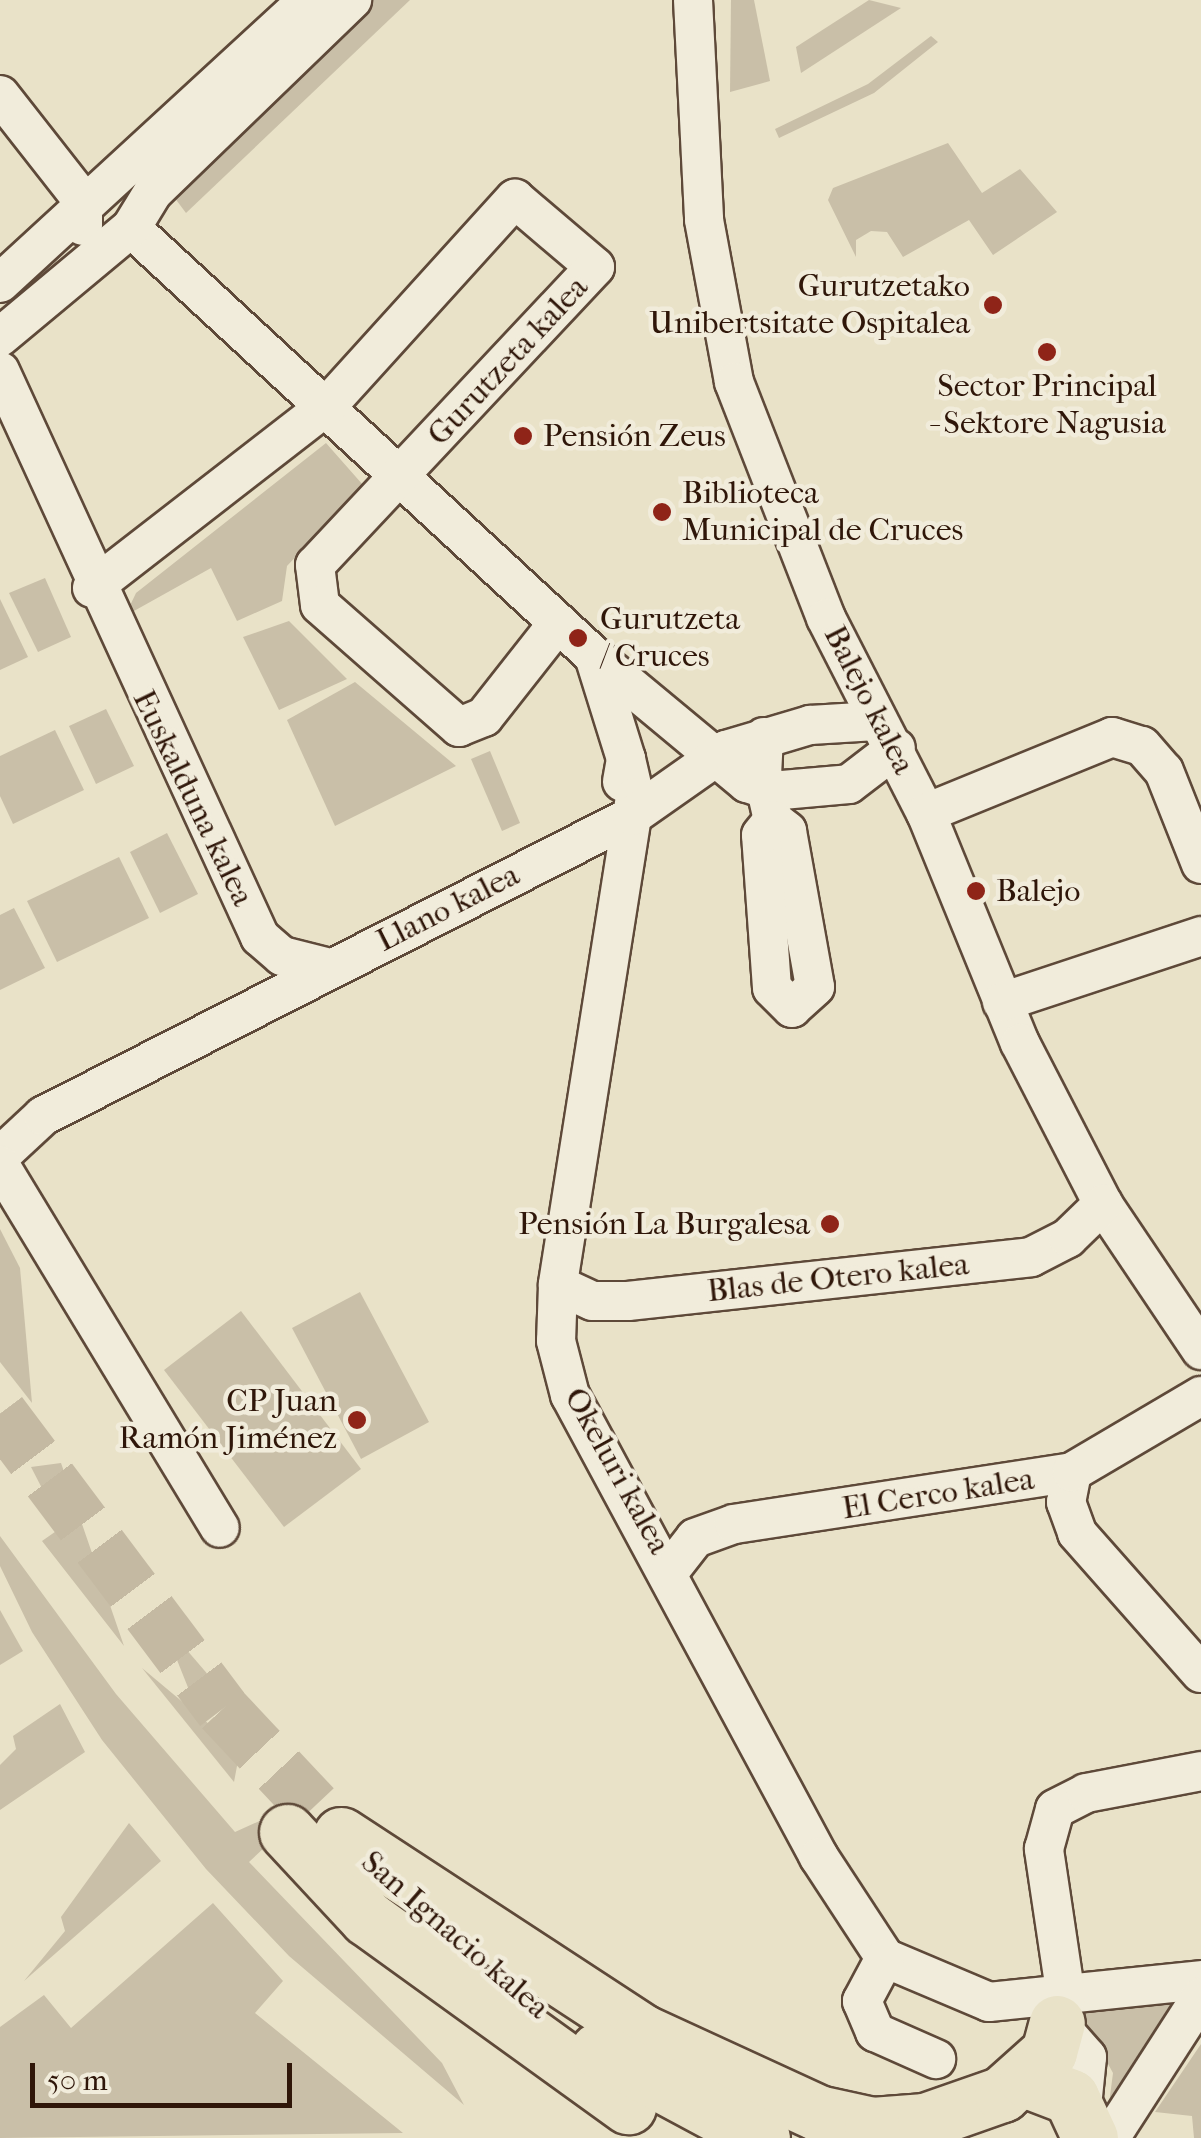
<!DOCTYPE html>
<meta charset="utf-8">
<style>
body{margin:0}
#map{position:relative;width:1201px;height:2138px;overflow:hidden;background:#e9e2c8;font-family:"IM FELL French Canon",serif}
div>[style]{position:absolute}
.green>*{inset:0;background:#c9bfa8}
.primary-tunnel>*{height:55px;margin-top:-27.5px;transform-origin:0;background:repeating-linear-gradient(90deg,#c4b9a2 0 55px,transparent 0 83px)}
.roads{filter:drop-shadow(2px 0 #5e4939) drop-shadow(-2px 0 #5e4939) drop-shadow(0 2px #5e4939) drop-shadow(0 -2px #5e4939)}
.street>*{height:38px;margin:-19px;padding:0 19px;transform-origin:19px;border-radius:19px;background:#f1ecdb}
.primary>*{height:55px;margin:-27.5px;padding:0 27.5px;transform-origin:27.5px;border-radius:27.5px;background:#e9e2c8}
.dots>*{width:28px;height:28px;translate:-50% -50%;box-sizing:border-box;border:5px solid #f1ecdb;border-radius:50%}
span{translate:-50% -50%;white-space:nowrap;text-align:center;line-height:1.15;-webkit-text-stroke:9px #f1ecdb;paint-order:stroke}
.poi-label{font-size:32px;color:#2f1609}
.right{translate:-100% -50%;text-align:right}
.left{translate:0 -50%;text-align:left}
.street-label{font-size:32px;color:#2f1609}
.scale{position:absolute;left:30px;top:2063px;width:262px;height:45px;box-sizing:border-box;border:5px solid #2f1609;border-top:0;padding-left:12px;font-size:30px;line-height:35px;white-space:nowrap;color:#2f1609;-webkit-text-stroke:8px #f1ecdb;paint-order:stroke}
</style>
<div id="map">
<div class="green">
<div style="clip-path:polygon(369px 0,410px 0,186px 213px,171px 193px)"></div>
<div style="clip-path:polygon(731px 0,754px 0,770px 81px,730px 92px)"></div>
<div style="clip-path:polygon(869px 0,901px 8px,801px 73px,796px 47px)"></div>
<div style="clip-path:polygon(931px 36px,938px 42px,874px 93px,779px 138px,775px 129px,868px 84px)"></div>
<div style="clip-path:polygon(948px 143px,982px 193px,1020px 169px,1057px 212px,993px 255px,969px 220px,903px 257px,887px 232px,871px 231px,856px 240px,856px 257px,828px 200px,833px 188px)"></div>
<div style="clip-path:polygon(326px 443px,363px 485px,287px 566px,282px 601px,237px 621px,211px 568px,125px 616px,136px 593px)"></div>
<div style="clip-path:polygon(45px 578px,71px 637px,38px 652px,9px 593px)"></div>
<div style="clip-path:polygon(0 599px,28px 657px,0 670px)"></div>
<div style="clip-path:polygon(289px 621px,347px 679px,279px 710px,243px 637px)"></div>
<div style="clip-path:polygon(355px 682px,456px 766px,335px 826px,287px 720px)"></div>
<div style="clip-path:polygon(106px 709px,134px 766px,96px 784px,69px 726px)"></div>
<div style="clip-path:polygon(55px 730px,84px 790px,13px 824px,0 796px,0 756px)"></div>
<div style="clip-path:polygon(490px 751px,520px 823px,502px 831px,471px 759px)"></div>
<div style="clip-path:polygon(167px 833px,198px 894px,160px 913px,130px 852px)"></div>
<div style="clip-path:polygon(119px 857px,149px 918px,57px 962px,27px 901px)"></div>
<div style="clip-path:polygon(14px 908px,45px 968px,0 990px,0 915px)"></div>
<div style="clip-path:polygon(0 1229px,20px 1268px,32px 1403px,0 1362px)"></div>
<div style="clip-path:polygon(360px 1292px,429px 1422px,361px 1459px,292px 1328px)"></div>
<div style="clip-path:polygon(241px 1311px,361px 1469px,284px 1527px,164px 1370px)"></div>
<div style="clip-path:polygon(61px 1463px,124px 1646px,42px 1541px,62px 1527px,31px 1467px)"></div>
<div style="clip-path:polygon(0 1536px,116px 1694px,235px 1832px,324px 1792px,249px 1862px,442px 2063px,464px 2105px,289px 1956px,206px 1869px,102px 1740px,32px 1632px,0 1566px)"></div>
<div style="clip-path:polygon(0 1610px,23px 1651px,0 1665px)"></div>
<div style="clip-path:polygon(161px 1620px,241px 1713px,189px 1690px)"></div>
<div style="clip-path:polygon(142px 1668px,240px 1750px,234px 1782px)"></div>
<div style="clip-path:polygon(60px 1704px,85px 1752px,0 1810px,0 1765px,16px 1749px,13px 1736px)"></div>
<div style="clip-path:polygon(129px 1823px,161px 1861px,24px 1981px,65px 1931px,61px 1917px)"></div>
<div style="clip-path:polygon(213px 1903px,283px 1981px,255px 2013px,403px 2133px,0 2138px,0 2027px,44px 1995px,71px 2028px)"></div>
<div style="clip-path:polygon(1192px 1991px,1106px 2127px,1113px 2073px,1077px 2007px)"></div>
<div style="clip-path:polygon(1201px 2044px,1201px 2138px,1194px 2138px,1192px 2116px,1155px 2112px)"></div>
</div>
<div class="primary-tunnel">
<div style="left:0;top:1413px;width:370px;rotate:53.1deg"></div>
<div style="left:222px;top:1709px;width:134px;rotate:46.8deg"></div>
</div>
<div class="roads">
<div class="street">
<div style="left:693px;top:0;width:220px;rotate:87.1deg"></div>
<div style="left:704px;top:220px;width:165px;rotate:79.5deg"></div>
<div style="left:734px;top:382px;width:253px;rotate:68.7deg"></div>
<div style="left:826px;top:618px;width:219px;rotate:62.9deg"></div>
<div style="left:926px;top:813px;width:248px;rotate:67.8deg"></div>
<div style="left:1020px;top:1043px;width:181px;rotate:62.7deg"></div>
<div style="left:1103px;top:1204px;width:176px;rotate:56.1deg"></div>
<div style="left:0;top:95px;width:135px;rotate:51.9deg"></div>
<div style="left:83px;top:201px;width:25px;rotate:90deg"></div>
<div style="left:131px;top:228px;width:631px;rotate:42.75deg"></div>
<div style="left:594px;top:656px;width:108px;rotate:72.7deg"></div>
<div style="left:626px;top:759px;width:23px;rotate:100deg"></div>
<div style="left:0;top:283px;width:418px;rotate:-42.6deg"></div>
<div style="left:0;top:337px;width:170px;rotate:-39.8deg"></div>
<div style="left:131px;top:228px;width:42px;rotate:-58.6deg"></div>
<div style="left:153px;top:192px;width:277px;rotate:-44deg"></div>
<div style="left:0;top:371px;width:623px;rotate:65.33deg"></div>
<div style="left:260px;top:937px;width:29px;rotate:41deg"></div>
<div style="left:282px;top:956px;width:49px;rotate:14deg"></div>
<div style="left:92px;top:588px;width:297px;rotate:-37.8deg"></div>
<div style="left:327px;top:406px;width:280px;rotate:-47.8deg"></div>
<div style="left:515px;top:199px;width:105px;rotate:40.4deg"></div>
<div style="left:595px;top:267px;width:409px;rotate:133.2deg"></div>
<div style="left:315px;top:565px;width:40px;rotate:82.9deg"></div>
<div style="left:320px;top:605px;width:185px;rotate:41.3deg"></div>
<div style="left:459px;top:727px;width:27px;rotate:-22deg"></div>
<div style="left:484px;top:717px;width:120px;rotate:-51.8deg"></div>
<div style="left:594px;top:656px;width:199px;rotate:39.7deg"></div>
<div style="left:747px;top:783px;width:25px;rotate:18deg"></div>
<div style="left:771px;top:791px;width:78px;rotate:-5.1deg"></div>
<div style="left:849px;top:784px;width:59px;rotate:-37.5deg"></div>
<div style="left:764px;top:737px;width:35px;rotate:93deg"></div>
<div style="left:762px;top:772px;width:49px;rotate:77.1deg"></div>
<div style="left:773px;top:820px;width:18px;rotate:38deg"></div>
<div style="left:787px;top:831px;width:158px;rotate:79.8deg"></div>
<div style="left:815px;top:987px;width:31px;rotate:138deg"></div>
<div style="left:792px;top:1008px;width:28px;rotate:-135deg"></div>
<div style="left:772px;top:988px;width:153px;rotate:-94.1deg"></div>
<div style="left:761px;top:835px;width:19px;rotate:-51deg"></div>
<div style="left:626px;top:759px;width:39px;rotate:77deg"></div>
<div style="left:635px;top:797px;width:494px;rotate:99deg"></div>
<div style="left:558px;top:1285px;width:56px;rotate:92deg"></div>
<div style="left:556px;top:1341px;width:56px;rotate:75.5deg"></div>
<div style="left:570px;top:1395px;width:525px;rotate:61.68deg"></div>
<div style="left:819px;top:1857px;width:121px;rotate:56.8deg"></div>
<div style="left:885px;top:1958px;width:113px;rotate:22.9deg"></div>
<div style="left:989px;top:2002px;width:213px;rotate:-5.9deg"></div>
<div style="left:926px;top:813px;width:201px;rotate:-22.2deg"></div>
<div style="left:1112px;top:737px;width:31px;rotate:17deg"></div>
<div style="left:1142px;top:746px;width:33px;rotate:49deg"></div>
<div style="left:1164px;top:771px;width:100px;rotate:68.3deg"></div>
<div style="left:1002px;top:1002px;width:210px;rotate:-18.3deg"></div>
<div style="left:0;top:1156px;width:59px;rotate:-42.9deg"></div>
<div style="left:43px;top:1116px;width:661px;rotate:-26.99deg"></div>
<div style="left:632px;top:816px;width:115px;rotate:-35.1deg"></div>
<div style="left:726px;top:750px;width:88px;rotate:-16.6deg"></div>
<div style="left:810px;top:725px;width:66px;rotate:-3.5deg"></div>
<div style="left:0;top:1165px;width:424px;rotate:58.8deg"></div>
<div style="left:558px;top:1285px;width:38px;rotate:25deg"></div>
<div style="left:593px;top:1301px;width:35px"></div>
<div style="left:628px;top:1301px;width:405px;rotate:-6.2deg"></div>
<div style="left:1031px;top:1257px;width:42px;rotate:-27.2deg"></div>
<div style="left:1068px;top:1238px;width:49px;rotate:-44.2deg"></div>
<div style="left:1072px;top:1472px;width:31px;rotate:101deg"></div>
<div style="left:1066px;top:1502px;width:33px;rotate:70deg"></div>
<div style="left:1077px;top:1533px;width:187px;rotate:48.5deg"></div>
<div style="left:671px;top:1569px;width:39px;rotate:-52deg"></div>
<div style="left:695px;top:1538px;width:41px;rotate:-19.7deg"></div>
<div style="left:734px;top:1524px;width:342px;rotate:-8.7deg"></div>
<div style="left:1072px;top:1472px;width:150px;rotate:-30.5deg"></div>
<div style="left:885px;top:1958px;width:49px;rotate:118.1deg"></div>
<div style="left:862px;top:2001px;width:34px;rotate:67deg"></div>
<div style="left:875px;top:2032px;width:67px;rotate:23.9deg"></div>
<div style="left:1080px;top:2126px;width:69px;rotate:-84.2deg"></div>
<div style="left:1087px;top:2057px;width:45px;rotate:-131.4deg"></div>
<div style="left:1057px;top:2023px;width:28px;rotate:-71deg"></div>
<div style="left:1066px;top:1997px;width:150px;rotate:-98.5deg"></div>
<div style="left:1044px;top:1849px;width:41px;rotate:-74.6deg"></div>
<div style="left:1055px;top:1809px;width:35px;rotate:-27deg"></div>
<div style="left:1086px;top:1793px;width:117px;rotate:-10.8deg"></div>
<div style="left:1110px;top:2138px;width:168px;rotate:-57.2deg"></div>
</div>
<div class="primary">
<div style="left:287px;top:1832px;width:117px;rotate:47.1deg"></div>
<div style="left:367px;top:1918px;width:322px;rotate:35.8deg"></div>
<div style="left:341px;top:1835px;width:360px;rotate:33.2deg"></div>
<div style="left:642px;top:2032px;width:194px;rotate:24.7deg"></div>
<div style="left:818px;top:2113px;width:55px;rotate:12.5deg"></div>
<div style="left:872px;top:2125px;width:53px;rotate:-4.3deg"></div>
<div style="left:925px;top:2121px;width:82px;rotate:-19.3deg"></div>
<div style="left:1002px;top:2094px;width:63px;rotate:-41.8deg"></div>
<div style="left:1049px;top:2052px;width:30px;rotate:-75deg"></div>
<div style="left:598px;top:2050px;width:186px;rotate:28.2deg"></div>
<div style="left:1027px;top:2080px;width:47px;rotate:21.1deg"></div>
<div style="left:1071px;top:2097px;width:45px;rotate:65.1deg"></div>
</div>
</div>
<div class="dots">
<div style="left:993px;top:305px;background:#8f2418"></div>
<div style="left:1047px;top:352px;background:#8f2418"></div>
<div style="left:523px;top:436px;background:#8f2418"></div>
<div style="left:662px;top:512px;background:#8f2418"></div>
<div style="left:578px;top:638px;background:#8f2418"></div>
<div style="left:976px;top:891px;background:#8f2418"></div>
<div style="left:830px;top:1224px;background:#8f2418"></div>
<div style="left:357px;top:1420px;background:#8f2418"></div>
</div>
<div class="poi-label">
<span class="right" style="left:970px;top:305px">Gurutzetako<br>Unibertsitate Ospitalea</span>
<span style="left:1047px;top:405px">Sector Principal<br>- Sektore Nagusia</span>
<span class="left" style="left:543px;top:436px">Pensión Zeus</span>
<span class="left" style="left:682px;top:512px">Biblioteca<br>Municipal de Cruces</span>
<span class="left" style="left:600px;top:638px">Gurutzeta<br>/ Cruces</span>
<span class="left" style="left:996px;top:891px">Balejo</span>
<span class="right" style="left:810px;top:1224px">Pensión La Burgalesa</span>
<span class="right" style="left:337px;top:1420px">CP Juan<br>Ramón Jiménez</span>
</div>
<div class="street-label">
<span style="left:508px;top:361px;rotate:-47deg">Gurutzeta kalea</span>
<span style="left:869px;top:700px;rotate:63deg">Balejo kalea</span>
<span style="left:193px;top:798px;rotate:64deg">Euskalduna kalea</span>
<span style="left:448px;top:908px;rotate:-27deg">Llano kalea</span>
<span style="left:838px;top:1278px;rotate:-6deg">Blas de Otero kalea</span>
<span style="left:617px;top:1471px;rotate:61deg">Okeluri kalea</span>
<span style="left:938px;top:1494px;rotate:-9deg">El Cerco kalea</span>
<span style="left:455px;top:1935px;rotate:41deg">San Ignacio kalea</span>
</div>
<div class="scale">50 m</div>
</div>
